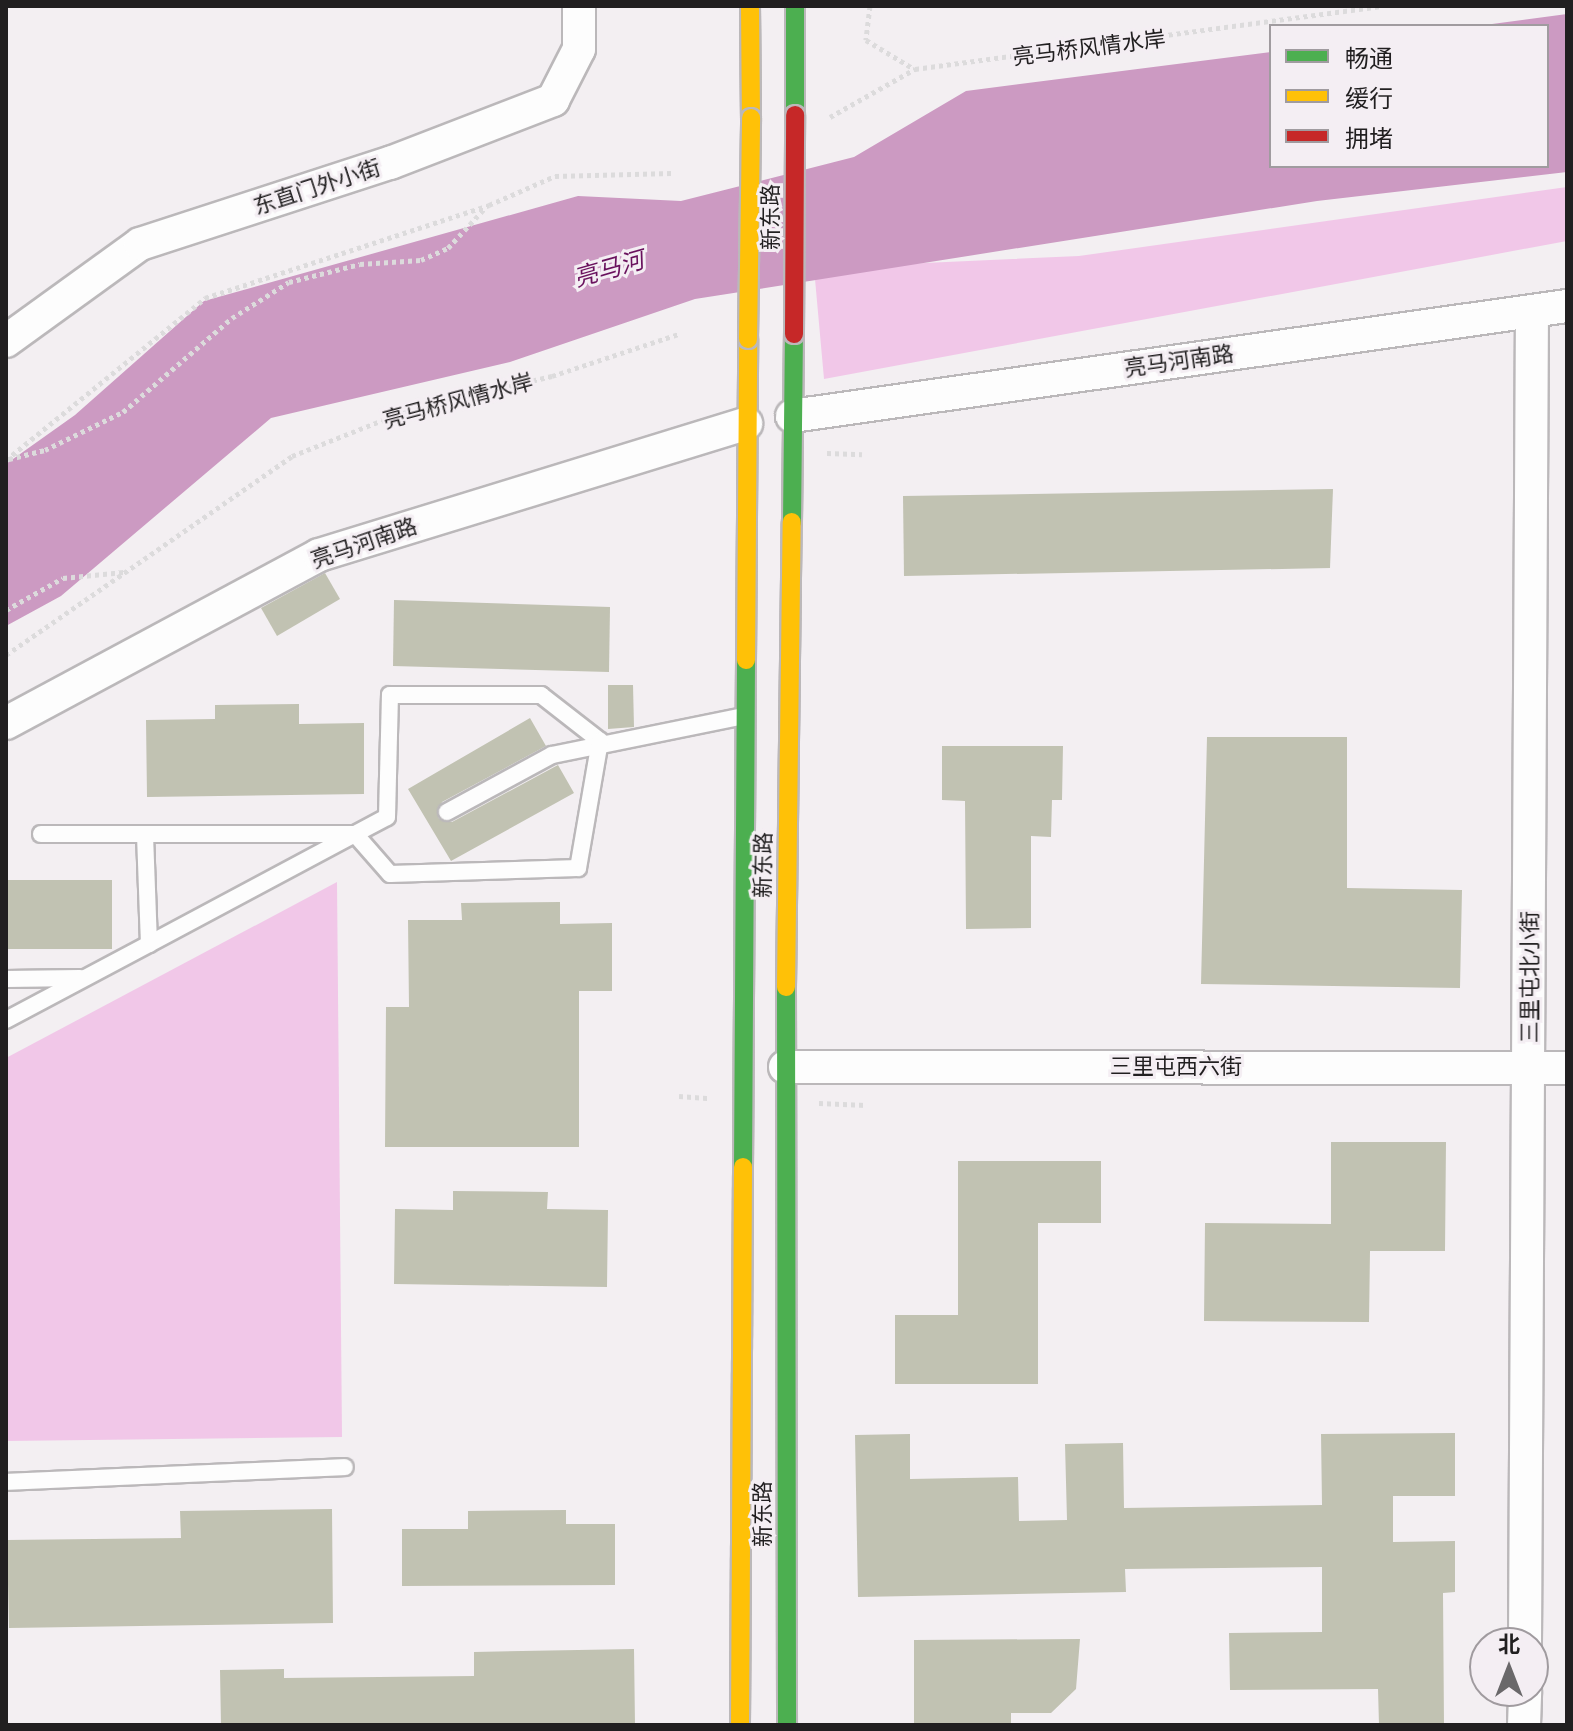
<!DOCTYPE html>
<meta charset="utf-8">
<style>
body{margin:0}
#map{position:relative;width:1573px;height:1731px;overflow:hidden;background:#f3eff2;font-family:"Work Sans","Noto Sans SC",sans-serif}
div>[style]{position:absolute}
.green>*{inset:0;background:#f1c7e8}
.water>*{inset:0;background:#cc9ac2}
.building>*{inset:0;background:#c1c2b2}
.path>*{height:5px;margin-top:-2.5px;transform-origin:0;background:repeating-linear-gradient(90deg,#dcdbdc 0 4px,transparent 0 8px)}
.roads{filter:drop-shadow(2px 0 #bbb8ba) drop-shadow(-2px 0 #bbb8ba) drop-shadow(0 2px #bbb8ba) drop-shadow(0 -2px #bbb8ba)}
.lane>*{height:16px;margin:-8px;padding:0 8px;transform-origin:8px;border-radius:8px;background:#fdfdfd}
.street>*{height:32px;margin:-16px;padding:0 16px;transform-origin:16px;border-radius:16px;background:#fdfdfd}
.fast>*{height:18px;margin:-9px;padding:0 9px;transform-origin:9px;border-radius:9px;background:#4caf50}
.slow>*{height:18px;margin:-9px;padding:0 9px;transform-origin:9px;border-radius:9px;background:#ffc107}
.bridges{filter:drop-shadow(2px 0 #bbb8ba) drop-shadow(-2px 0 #bbb8ba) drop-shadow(0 2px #bbb8ba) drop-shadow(0 -2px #bbb8ba)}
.slow-bridge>*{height:18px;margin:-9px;padding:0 9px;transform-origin:9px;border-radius:9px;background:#ffc107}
.jam-bridge>*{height:18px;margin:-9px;padding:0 9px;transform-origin:9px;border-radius:9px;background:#c62828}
span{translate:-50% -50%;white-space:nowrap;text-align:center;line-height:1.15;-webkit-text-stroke:6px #f4eef3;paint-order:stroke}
.street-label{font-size:22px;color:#211f20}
.water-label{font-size:24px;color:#69115d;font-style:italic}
.frame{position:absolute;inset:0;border:8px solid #211f20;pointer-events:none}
.legend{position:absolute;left:1269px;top:24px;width:280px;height:144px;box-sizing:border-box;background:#f4eef3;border:2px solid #a09b9f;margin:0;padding:10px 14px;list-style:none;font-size:24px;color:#211f20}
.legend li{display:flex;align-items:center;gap:16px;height:40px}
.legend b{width:40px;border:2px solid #a09b9f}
.north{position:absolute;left:1469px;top:1627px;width:80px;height:80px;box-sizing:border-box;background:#f4eef3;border:2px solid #a09b9f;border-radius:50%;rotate:0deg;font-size:22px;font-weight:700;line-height:32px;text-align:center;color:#211f20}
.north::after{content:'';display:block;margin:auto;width:28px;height:36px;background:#6a686a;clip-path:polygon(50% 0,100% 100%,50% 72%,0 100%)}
</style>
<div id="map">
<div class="green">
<div style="clip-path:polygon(1567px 187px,1567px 241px,824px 379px,814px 268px,1079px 256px)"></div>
<div style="clip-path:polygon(337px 882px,342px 1437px,6px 1441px,6px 1058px)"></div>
</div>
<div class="water">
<div style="clip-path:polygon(1567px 14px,1567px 172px,1317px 201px,695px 299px,510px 362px,271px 418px,61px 596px,6px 626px,6px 464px,75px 415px,204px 301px,578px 196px,681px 201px,854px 157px,966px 91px,1271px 52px,1271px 166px,1547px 166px,1547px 26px,1477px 26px)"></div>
</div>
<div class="building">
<div style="clip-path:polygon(1333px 489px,1330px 568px,904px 576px,903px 496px)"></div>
<div style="clip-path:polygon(325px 573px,340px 599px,277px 636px,261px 608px)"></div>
<div style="clip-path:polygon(394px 600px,610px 607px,609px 672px,393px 666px)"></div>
<div style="clip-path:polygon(608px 685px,633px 685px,634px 727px,608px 729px)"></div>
<div style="clip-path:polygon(299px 704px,299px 724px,364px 723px,364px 794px,147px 797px,146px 720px,215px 719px,215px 705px)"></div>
<div style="clip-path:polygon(530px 718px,546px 746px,442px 802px,438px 818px,452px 822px,558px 765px,574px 793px,451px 861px,408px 789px)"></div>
<div style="clip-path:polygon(1207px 737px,1347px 737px,1347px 888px,1462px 890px,1460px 988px,1201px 984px)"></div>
<div style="clip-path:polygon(942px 746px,1063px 746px,1062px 800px,1052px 800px,1051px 837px,1031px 836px,1031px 928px,966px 929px,965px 801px,942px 800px)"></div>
<div style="clip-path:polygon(6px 880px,112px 880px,112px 949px,6px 949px)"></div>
<div style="clip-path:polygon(560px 902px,560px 924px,612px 923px,612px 991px,579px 991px,579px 1147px,385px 1147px,386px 1007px,409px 1007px,408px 920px,462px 920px,461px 903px)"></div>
<div style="clip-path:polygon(1331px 1142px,1446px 1142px,1445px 1251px,1370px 1251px,1369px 1322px,1204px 1321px,1205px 1223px,1331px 1224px)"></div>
<div style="clip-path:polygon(958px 1161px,1101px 1161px,1101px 1223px,1038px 1223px,1038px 1384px,895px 1384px,895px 1315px,958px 1315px)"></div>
<div style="clip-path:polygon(453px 1191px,548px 1192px,547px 1209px,608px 1210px,607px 1287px,394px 1284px,395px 1209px,453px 1210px)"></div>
<div style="clip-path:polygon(1455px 1433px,1455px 1496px,1393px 1496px,1393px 1542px,1455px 1541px,1455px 1592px,1443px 1593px,1444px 1725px,1379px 1725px,1378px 1689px,1230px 1690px,1229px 1633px,1322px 1632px,1322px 1567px,1125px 1569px,1126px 1592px,858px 1597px,855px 1435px,910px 1434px,910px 1479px,1018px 1477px,1019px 1521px,1067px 1520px,1065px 1444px,1123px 1443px,1124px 1508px,1322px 1505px,1321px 1434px)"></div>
<div style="clip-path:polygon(332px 1509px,333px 1623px,9px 1628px,7px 1540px,181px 1538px,180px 1511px)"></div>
<div style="clip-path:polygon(566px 1510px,566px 1524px,615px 1524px,615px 1585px,402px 1586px,402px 1529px,468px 1529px,468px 1511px)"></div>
<div style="clip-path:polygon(1080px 1639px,1076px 1689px,1051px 1713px,1011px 1713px,1011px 1725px,914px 1725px,914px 1640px)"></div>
<div style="clip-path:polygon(634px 1649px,635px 1725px,221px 1725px,220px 1670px,284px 1669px,284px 1678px,474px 1676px,474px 1652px)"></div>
</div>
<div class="path">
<div style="left:870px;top:6px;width:34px;rotate:97deg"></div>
<div style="left:866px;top:40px;width:56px;rotate:31.1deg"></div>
<div style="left:830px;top:117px;width:98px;rotate:-29.5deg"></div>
<div style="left:915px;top:69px;width:469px;rotate:-7.7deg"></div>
<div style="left:827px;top:453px;width:35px;rotate:2deg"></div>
<div style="left:9px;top:459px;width:37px;rotate:-14deg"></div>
<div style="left:45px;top:450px;width:87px;rotate:-26deg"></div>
<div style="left:123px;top:412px;width:144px;rotate:-40.8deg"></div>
<div style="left:232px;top:318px;width:67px;rotate:-32.3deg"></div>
<div style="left:289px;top:282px;width:73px;rotate:-14.2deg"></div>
<div style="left:360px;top:264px;width:61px;rotate:-3.8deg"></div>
<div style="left:421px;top:260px;width:30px;rotate:-24deg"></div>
<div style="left:448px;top:248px;width:54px;rotate:-47.2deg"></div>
<div style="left:6px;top:460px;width:257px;rotate:-39.1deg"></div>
<div style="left:205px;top:298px;width:299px;rotate:-18.1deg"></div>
<div style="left:489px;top:205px;width:72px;rotate:-23.7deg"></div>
<div style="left:555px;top:176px;width:117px;rotate:-1.5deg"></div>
<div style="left:6px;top:610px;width:65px;rotate:-29.3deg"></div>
<div style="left:63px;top:578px;width:61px;rotate:-5.6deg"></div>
<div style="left:6px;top:655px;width:348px;rotate:-34.8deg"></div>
<div style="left:292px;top:456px;width:125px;rotate:-21.6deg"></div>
<div style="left:408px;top:410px;width:148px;rotate:-13.3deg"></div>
<div style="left:552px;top:376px;width:133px;rotate:-18.4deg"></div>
<div style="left:679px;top:1096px;width:31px;rotate:4deg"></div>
<div style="left:819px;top:1103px;width:47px;rotate:2.4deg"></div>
</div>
<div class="roads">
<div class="lane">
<div style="left:447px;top:812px;width:119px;rotate:-28.5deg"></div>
<div style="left:552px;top:755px;width:196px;rotate:-11.5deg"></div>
<div style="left:145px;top:835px;width:109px;rotate:87.9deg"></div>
<div style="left:6px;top:979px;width:74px;rotate:-0.8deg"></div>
<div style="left:6px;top:1020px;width:162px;rotate:-28deg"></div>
<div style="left:149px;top:944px;width:234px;rotate:-28.1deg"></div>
<div style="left:355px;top:834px;width:36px;rotate:-28deg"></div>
<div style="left:387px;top:817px;width:122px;rotate:-88.6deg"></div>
<div style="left:390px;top:695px;width:151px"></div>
<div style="left:541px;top:695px;width:75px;rotate:37.9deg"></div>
<div style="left:600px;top:741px;width:129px;rotate:99.8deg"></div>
<div style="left:578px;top:868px;width:188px;rotate:178.2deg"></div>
<div style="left:390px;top:874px;width:53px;rotate:-131.2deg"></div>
<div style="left:355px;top:834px;width:314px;rotate:180deg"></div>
<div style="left:6px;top:1482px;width:339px;rotate:-2.5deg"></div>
</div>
<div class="street">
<div style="left:6px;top:341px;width:165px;rotate:-35.9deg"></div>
<div style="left:140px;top:244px;width:263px;rotate:-18deg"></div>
<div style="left:390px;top:163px;width:175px;rotate:-21.1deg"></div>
<div style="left:553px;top:100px;width:57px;rotate:-63deg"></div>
<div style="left:579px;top:49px;width:43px;rotate:-90deg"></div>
<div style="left:792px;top:416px;width:783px;rotate:-8.08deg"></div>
<div style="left:6px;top:723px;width:355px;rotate:-28.2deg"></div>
<div style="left:319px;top:555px;width:447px;rotate:-17.1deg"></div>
<div style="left:785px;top:1067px;width:782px;rotate:0.07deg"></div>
<div style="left:1525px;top:1643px;width:1332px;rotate:-89.7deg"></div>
<div style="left:1524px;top:1725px;width:34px;rotate:-88deg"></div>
</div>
<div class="fast">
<div style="left:795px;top:6px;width:109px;rotate:90deg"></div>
<div style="left:792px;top:522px;width:188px;rotate:-89.4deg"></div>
<div style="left:786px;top:987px;width:738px;rotate:89.92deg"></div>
<div style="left:743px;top:1167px;width:507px;rotate:-89.66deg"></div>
</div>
<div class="slow">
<div style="left:750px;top:6px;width:112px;rotate:89.5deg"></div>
<div style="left:746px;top:660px;width:321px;rotate:-89.6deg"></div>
<div style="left:786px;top:987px;width:465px;rotate:-89.3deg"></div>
<div style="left:740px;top:1725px;width:558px;rotate:-89.69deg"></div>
</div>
</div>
<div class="bridges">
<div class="slow-bridge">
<div style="left:748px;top:339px;width:221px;rotate:-89.2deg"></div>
</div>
<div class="jam-bridge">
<div style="left:794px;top:334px;width:219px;rotate:-89.7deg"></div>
</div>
</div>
<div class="street-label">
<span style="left:1089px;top:48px;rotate:-7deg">亮马桥风情水岸</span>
<span style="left:317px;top:187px;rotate:-18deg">东直门外小街</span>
<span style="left:771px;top:217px;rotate:-90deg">新东路</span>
<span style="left:1179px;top:361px;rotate:-8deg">亮马河南路</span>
<span style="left:458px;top:401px;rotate:-15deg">亮马桥风情水岸</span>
<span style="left:364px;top:543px;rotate:-19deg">亮马河南路</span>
<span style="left:763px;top:865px;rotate:-89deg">新东路</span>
<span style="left:1530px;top:977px;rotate:-90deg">三里屯北小街</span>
<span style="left:1176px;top:1067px">三里屯西六街</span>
<span style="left:763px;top:1514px;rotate:-90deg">新东路</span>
</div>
<div class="water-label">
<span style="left:609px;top:270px;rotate:-16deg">亮马河</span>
</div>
<div class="frame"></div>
<ul class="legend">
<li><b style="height:10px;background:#4caf50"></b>畅通</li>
<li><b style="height:10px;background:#ffc107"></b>缓行</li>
<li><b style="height:10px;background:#c62828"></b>拥堵</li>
</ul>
<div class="north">北</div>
</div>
